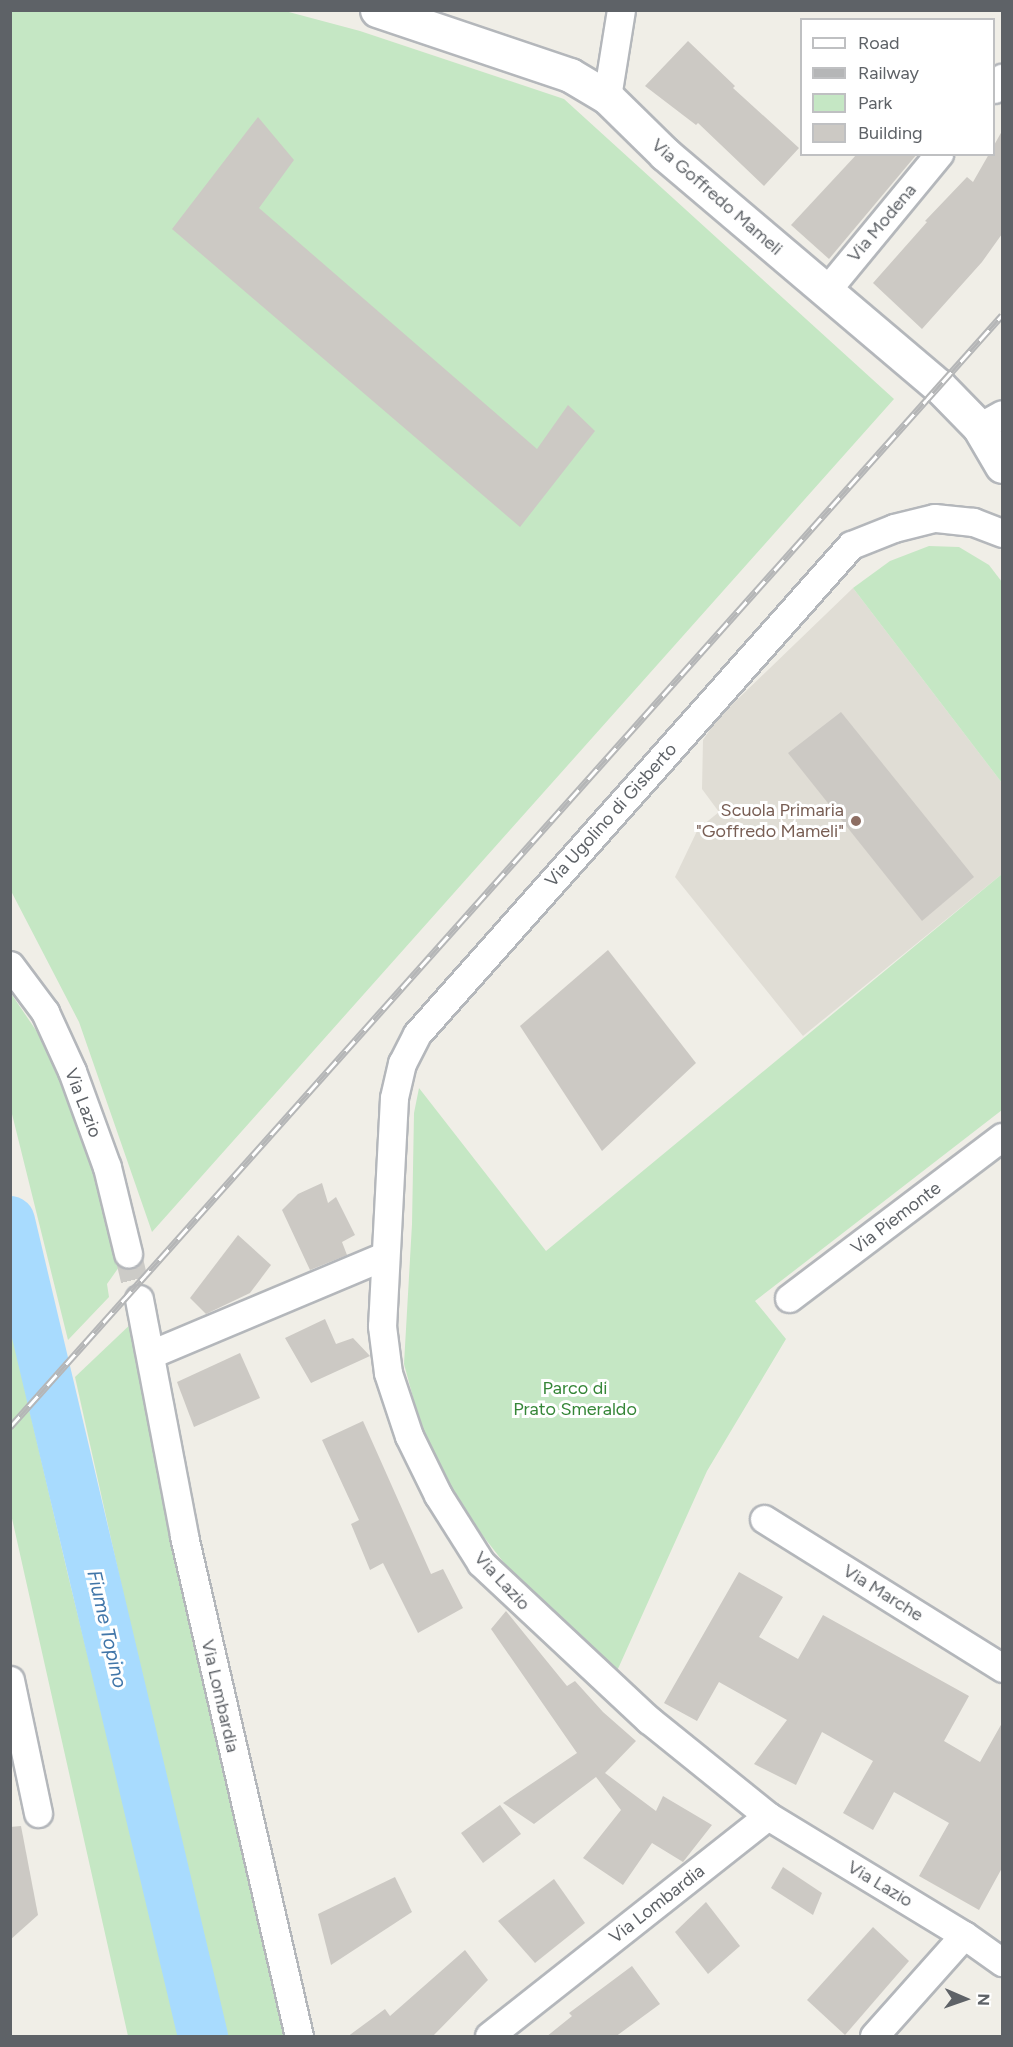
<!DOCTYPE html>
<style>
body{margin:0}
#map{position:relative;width:1013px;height:2047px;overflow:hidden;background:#f0eee7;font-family:Figtree,sans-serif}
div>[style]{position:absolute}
.education>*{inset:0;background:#e0ddd5}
.green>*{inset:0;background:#c5e7c4}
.river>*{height:50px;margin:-25px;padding:0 25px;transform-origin:25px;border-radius:25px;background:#a8dbfe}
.building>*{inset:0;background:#ccc9c4}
.street-tunnel>*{height:27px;margin-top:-13.5px;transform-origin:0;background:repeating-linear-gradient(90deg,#cccbc7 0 27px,transparent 0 41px)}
.roads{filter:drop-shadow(2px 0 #b4b7bb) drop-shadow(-2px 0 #b4b7bb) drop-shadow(0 2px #b4b7bb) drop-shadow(0 -2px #b4b7bb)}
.street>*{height:27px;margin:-13.5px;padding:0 13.5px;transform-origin:13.5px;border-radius:13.5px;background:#fff}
.secondary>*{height:33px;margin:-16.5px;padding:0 16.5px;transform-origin:16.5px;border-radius:16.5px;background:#fff}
.rail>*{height:7px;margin-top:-3.5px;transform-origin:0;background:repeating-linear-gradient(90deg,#fff 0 14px,#b5b6b7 0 28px);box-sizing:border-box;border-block:2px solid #b5b6b7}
.dots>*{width:16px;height:16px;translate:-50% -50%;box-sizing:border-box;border:3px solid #fff;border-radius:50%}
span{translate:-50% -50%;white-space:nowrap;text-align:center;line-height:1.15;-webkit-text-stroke:6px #fff;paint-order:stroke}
.street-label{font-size:18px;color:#5e6267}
.education-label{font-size:18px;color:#785e54}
.right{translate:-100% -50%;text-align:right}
.park-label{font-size:18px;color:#368638}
.water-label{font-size:20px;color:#4176a9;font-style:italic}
.frame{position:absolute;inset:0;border:12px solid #5e6267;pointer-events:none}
.legend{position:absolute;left:800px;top:18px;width:195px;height:138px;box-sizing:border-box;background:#fff;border:2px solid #bfc0c2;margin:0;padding:8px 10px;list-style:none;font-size:18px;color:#5e6267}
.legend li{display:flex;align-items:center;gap:12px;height:30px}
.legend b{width:30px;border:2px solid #bfc0c2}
.north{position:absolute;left:935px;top:1969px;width:60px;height:60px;-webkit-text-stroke:4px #fff;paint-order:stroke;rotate:92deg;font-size:16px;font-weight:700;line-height:24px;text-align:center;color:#5e6267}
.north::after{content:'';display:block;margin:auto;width:21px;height:27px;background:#5e6267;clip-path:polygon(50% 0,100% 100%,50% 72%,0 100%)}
</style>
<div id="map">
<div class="education">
<div style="clip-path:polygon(853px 588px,1002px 783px,1002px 874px,803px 1036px,675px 877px,698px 829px,719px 812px,702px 789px,703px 740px,717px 719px)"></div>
</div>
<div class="green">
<div style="clip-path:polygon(11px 11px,285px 11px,360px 31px,564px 99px,894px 399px,152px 1232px,79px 1022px,11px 891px)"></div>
<div style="clip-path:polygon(929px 546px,959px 547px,989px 565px,1002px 582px,1002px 783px,853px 588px,890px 561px)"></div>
<div style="clip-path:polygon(1002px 874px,1002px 1110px,755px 1301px,786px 1339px,707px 1471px,617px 1671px,557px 1619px,515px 1577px,462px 1509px,424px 1438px,404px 1364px,412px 1224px,414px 1113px,419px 1088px,546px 1251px)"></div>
<div style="clip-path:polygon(10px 992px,48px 1048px,103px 1183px,119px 1267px,107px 1284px,109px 1297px,68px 1340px,11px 1110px)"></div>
<div style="clip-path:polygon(135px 1320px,291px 2036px,228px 2036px,153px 1728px,75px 1377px)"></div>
<div style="clip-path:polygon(11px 1330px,68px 1575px,181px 2036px,128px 2036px,11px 1514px)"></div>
</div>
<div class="river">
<div style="left:10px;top:1221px;width:838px;rotate:76.68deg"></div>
</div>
<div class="building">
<div style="clip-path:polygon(688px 41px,735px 86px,733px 88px,799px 148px,764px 186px,698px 123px,696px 125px,645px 86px)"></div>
<div style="clip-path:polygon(258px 117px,294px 160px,259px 208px,537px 449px,568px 405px,595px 431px,520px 527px,172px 229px)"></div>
<div style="clip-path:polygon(1002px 131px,1002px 234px,982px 262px,922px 329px,873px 283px,927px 222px,925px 221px,967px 177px,973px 182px,989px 154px,993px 154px,993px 147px)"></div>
<div style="clip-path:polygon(857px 154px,917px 154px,829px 259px,791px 225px)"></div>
<div style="clip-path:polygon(841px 712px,974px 877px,922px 921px,788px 753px)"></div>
<div style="clip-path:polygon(608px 950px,696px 1063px,602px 1151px,520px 1026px)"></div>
<div style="clip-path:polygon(322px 1183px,328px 1203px,336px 1197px,355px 1235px,342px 1242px,347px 1255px,310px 1270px,282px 1210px,298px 1194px)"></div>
<div style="clip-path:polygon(238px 1235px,271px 1265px,250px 1293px,206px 1314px,190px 1298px)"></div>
<div style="clip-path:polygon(325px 1319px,336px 1344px,353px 1338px,370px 1356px,311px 1383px,285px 1338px)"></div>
<div style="clip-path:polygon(240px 1353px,260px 1398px,194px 1427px,177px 1382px)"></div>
<div style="clip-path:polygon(363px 1421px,431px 1574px,443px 1569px,463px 1608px,418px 1633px,383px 1563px,370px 1570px,351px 1524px,359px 1520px,322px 1440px)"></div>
<div style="clip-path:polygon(739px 1572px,783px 1597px,759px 1637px,798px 1659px,823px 1615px,969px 1696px,944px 1741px,980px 1762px,1002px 1723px,1002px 1868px,979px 1910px,919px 1876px,949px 1823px,894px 1792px,873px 1830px,843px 1813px,873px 1761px,822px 1732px,796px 1785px,754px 1764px,787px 1720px,719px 1682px,697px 1721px,664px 1703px)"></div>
<div style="clip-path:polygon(506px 1611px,567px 1686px,575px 1681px,603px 1712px,636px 1741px,605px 1773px,656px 1811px,663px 1796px,712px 1825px,683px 1862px,652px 1843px,623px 1885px,583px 1858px,621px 1810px,596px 1777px,534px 1824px,503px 1803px,577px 1753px,491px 1629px)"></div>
<div style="clip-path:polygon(500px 1805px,521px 1834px,483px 1863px,461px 1833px)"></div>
<div style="clip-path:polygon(21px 1826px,38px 1915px,10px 1940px,10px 1827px)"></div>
<div style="clip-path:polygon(783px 1867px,822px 1893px,813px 1915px,771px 1888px)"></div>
<div style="clip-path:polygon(395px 1877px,412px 1912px,331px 1965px,318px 1914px)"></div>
<div style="clip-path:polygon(554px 1879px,585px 1923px,535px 1963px,498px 1921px)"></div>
<div style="clip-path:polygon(706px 1902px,740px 1946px,708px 1974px,675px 1932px)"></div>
<div style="clip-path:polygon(873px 1927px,909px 1961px,845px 2035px,807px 2000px)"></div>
<div style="clip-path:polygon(465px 1950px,488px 1980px,432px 2037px,347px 2037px,385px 2009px,390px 2016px)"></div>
<div style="clip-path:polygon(632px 1966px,660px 2004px,615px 2037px,546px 2037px,572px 2016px,569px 2013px)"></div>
</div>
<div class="street-tunnel">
<div style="left:128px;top:1253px;width:47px;rotate:76.6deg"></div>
</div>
<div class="roads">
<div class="street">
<div style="left:994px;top:89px;width:14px;rotate:-54deg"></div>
<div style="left:607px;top:97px;width:88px;rotate:-80.9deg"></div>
<div style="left:826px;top:291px;width:178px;rotate:-50.5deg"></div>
<div style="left:979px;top:427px;width:26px;rotate:-29deg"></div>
<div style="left:1002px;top:533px;width:31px;rotate:-159deg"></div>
<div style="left:973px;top:522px;width:39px;rotate:-174deg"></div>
<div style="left:934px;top:518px;width:41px;rotate:166deg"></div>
<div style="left:894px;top:528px;width:46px;rotate:158.4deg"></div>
<div style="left:851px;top:545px;width:654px;rotate:131.59deg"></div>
<div style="left:417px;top:1034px;width:33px;rotate:117deg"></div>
<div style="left:402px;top:1063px;width:36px;rotate:103deg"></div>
<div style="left:394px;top:1098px;width:228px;rotate:93deg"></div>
<div style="left:382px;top:1326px;width:47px;rotate:82.7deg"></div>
<div style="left:388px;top:1373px;width:66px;rotate:71.6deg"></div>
<div style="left:409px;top:1436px;width:66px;rotate:63.8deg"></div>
<div style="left:438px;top:1495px;width:80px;rotate:57.7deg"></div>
<div style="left:481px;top:1563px;width:230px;rotate:43.1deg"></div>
<div style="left:649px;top:1720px;width:153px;rotate:38.9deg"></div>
<div style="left:768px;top:1816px;width:229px;rotate:31.3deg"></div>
<div style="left:964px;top:1935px;width:47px;rotate:35.4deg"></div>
<div style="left:10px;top:965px;width:59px;rotate:53.3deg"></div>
<div style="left:45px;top:1012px;width:65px;rotate:65.4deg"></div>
<div style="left:72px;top:1071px;width:102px;rotate:70deg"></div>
<div style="left:107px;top:1167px;width:89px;rotate:76.3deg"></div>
<div style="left:789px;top:1298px;width:267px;rotate:-37.1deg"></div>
<div style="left:139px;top:1299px;width:241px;rotate:79.2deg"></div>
<div style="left:184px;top:1536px;width:513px;rotate:77.05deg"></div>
<div style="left:151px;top:1354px;width:253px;rotate:-22.8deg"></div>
<div style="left:764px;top:1519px;width:281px;rotate:32deg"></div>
<div style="left:10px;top:1680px;width:136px;rotate:78.1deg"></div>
<div style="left:489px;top:2036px;width:355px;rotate:-38.3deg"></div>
<div style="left:874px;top:2036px;width:135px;rotate:-48.3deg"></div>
</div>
<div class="secondary">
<div style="left:377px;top:10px;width:204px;rotate:18.6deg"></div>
<div style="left:570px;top:75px;width:43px;rotate:30.7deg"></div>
<div style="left:607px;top:97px;width:81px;rotate:44.5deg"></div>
<div style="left:665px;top:154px;width:359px;rotate:40.3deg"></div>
<div style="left:939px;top:386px;width:57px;rotate:45.7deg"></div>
<div style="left:979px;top:427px;width:45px;rotate:59.5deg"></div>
</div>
</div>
<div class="rail">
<div style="left:10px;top:1427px;width:1490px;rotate:-48.26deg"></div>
</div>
<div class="dots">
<div style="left:856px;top:821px;background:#8d6e63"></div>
</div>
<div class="street-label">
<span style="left:717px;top:197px;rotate:41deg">Via Goffredo Mameli</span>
<span style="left:882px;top:223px;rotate:-50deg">Via Modena</span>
<span style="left:611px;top:815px;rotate:-48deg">Via Ugolino di Gisberto</span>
<span style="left:83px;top:1103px;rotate:69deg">Via Lazio</span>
<span style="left:896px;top:1218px;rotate:-37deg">Via Piemonte</span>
<span style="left:502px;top:1581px;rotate:47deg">Via Lazio</span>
<span style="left:883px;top:1593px;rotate:32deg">Via Marche</span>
<span style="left:220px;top:1696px;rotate:77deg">Via Lombardia</span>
<span style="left:880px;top:1884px;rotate:31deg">Via Lazio</span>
<span style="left:657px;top:1904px;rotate:-38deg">Via Lombardia</span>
</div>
<div class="education-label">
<span class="right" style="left:844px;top:821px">Scuola Primaria<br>"Goffredo Mameli"</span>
</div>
<div class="park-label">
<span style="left:575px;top:1399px">Parco di<br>Prato Smeraldo</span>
</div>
<div class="water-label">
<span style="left:107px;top:1629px;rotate:77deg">Fiume Topino</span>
</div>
<div class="frame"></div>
<ul class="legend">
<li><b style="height:8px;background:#fff"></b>Road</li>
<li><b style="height:8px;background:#b5b6b7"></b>Railway</li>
<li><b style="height:16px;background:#c5e7c4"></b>Park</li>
<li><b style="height:16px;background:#ccc9c4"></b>Building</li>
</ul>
<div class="north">N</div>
</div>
